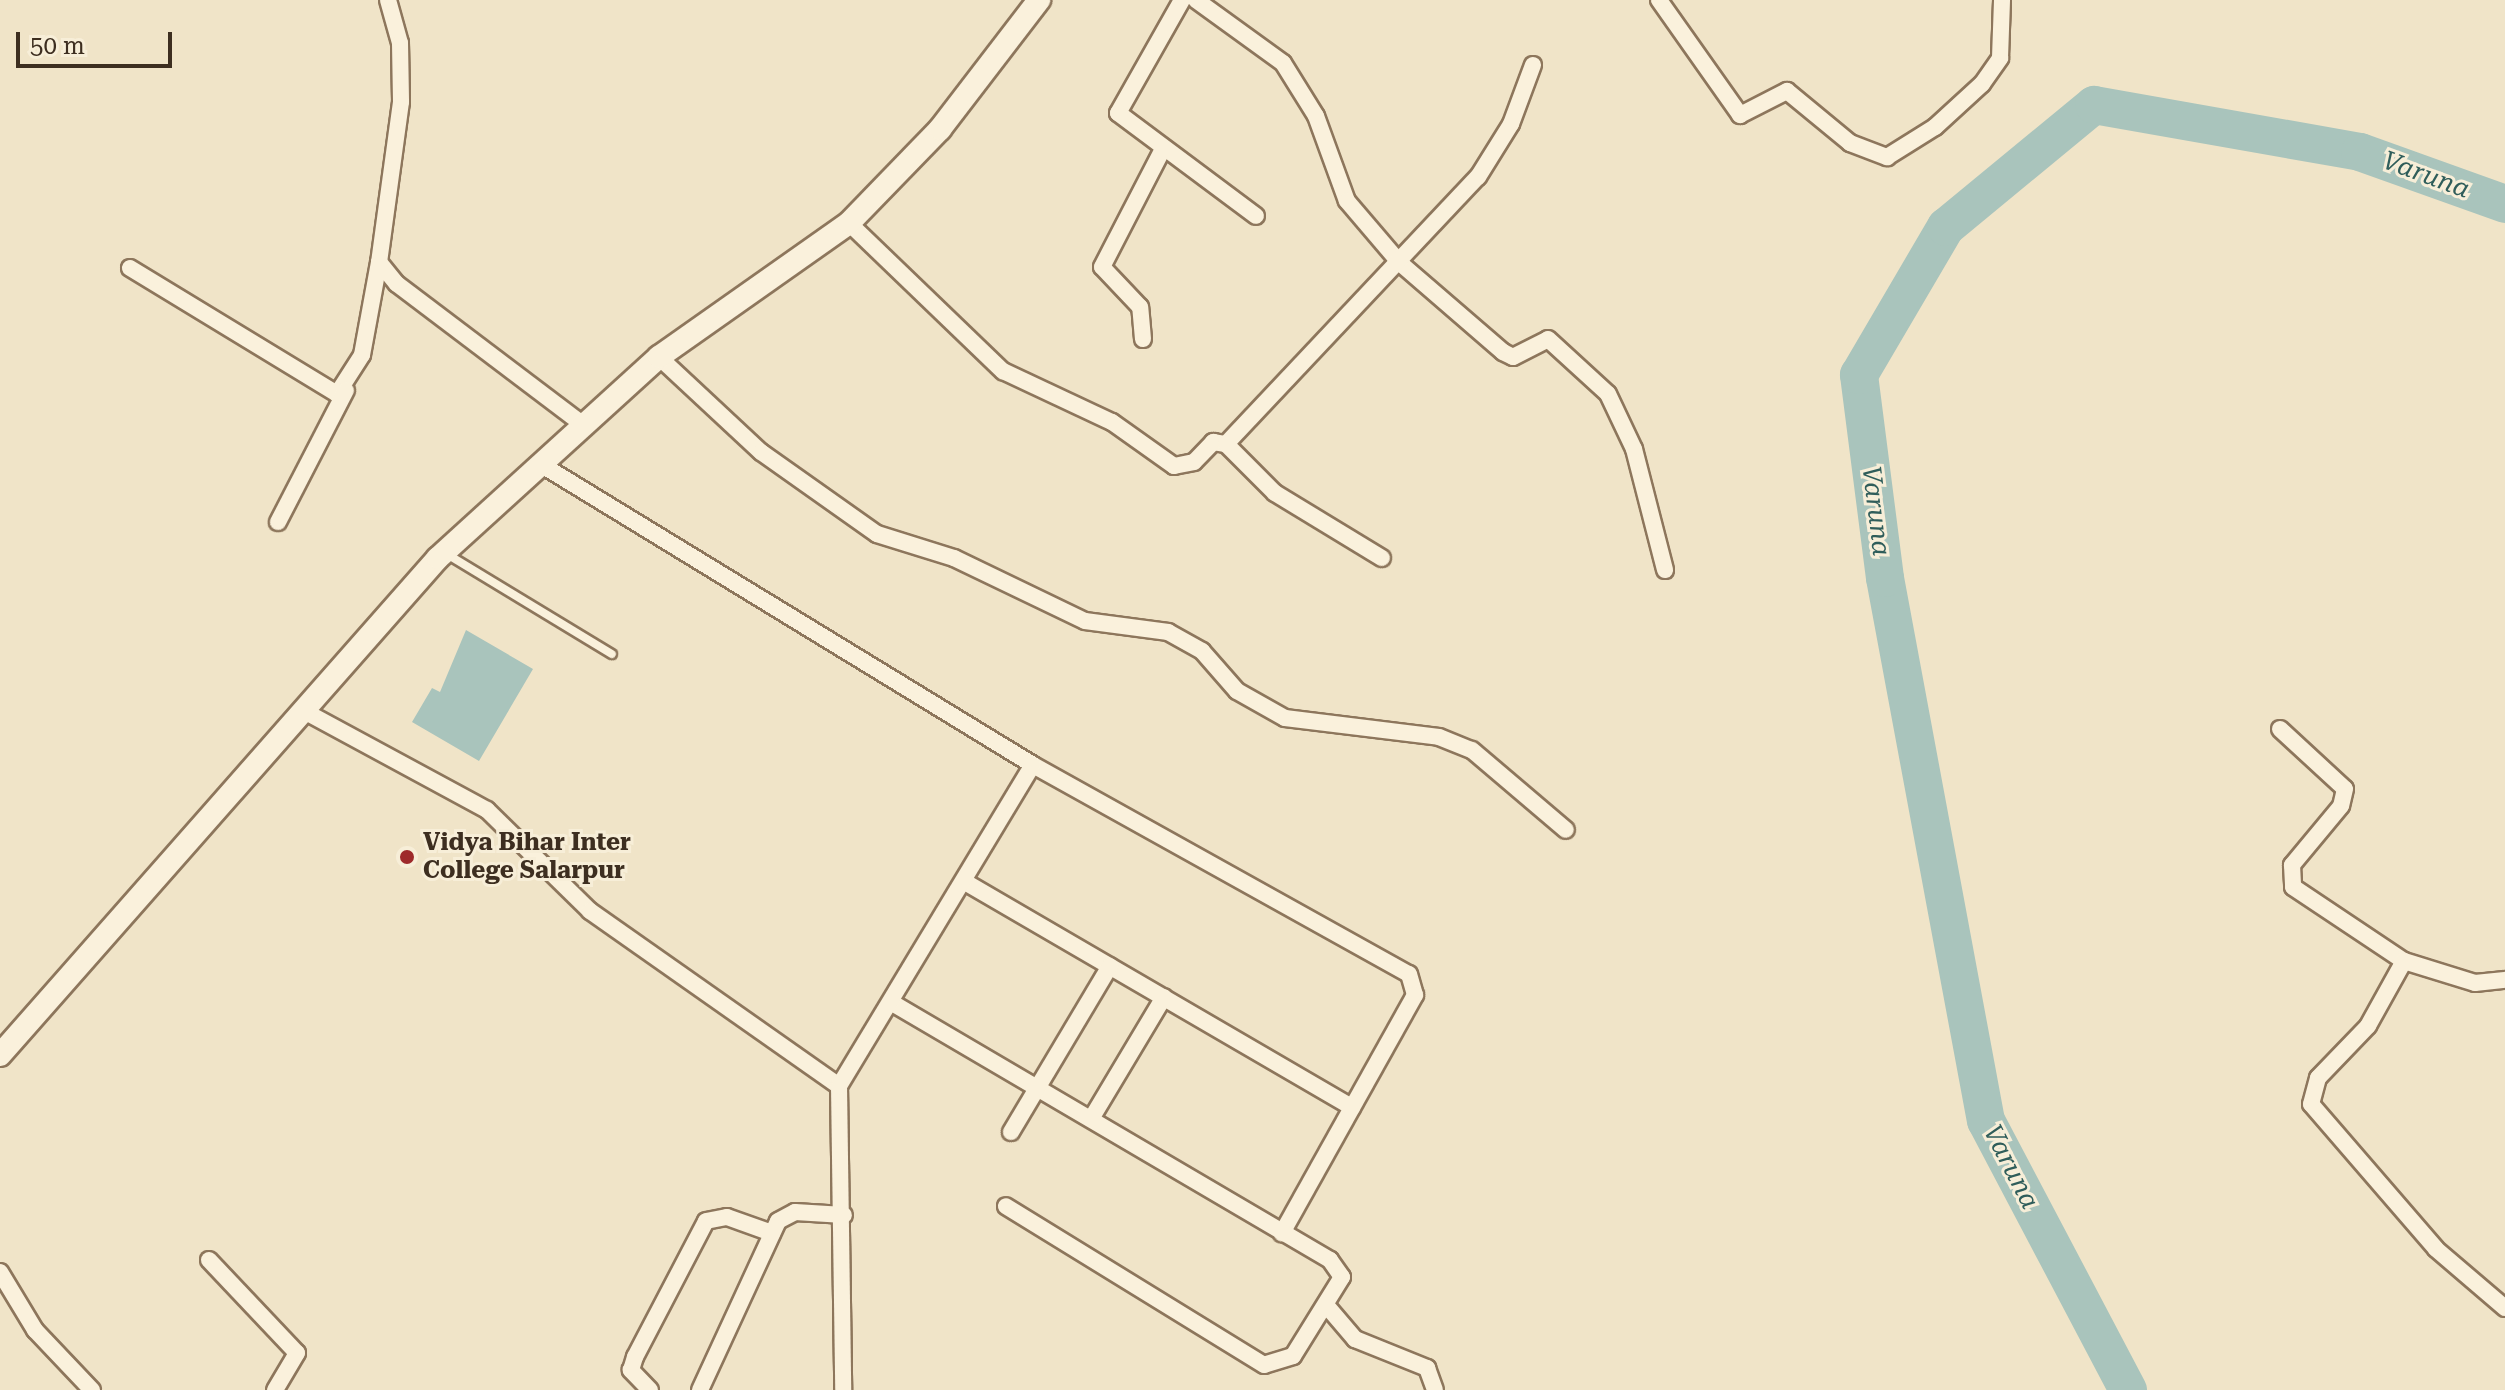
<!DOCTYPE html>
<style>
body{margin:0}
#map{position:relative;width:2505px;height:1390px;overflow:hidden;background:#f0e4c8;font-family:"Roboto Serif",serif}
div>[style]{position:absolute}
.water>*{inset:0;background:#a9c4bc}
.river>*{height:38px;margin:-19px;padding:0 19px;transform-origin:19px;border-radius:19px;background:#a9c4bc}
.roads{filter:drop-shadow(2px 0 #8d765c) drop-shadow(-2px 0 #8d765c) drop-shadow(0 2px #8d765c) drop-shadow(0 -2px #8d765c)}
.lane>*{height:8px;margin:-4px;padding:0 4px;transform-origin:4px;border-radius:4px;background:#faf1dc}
.street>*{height:16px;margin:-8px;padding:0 8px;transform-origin:8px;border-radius:8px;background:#faf1dc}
.secondary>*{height:22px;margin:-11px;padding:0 11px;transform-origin:11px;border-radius:11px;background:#faf1dc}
.dots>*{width:22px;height:22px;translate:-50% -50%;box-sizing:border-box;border:4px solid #f7eed8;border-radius:50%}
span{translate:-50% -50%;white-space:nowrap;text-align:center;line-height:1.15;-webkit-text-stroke:6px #f7eed8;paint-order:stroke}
.poi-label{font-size:24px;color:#3d2e20;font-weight:700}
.left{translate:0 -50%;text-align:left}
.water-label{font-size:26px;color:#2f5d5a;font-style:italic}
.scale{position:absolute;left:16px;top:32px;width:156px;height:36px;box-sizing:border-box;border:4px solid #3d2e20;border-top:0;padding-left:10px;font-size:24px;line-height:28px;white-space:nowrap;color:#3d2e20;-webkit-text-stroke:6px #f7eed8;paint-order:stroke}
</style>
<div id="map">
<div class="water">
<div style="clip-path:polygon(466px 630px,533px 669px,479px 761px,412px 722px,432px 688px,440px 692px)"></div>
</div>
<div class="river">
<div style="left:2128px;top:1390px;width:304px;rotate:-117.8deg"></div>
<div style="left:1986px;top:1121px;width:552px;rotate:-100.54deg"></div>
<div style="left:1885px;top:578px;width:205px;rotate:-97.3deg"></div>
<div style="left:1859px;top:375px;width:172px;rotate:-59.6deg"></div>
<div style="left:1946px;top:227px;width:192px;rotate:-39.5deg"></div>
<div style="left:2094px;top:105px;width:270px;rotate:10deg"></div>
<div style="left:2360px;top:152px;width:154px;rotate:19.7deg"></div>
</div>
<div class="roads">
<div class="lane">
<div style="left:445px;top:553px;width:195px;rotate:31.2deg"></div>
</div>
<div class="street">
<div style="left:388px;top:0;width:45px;rotate:74.4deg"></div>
<div style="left:400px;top:43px;width:59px;rotate:89deg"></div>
<div style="left:401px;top:102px;width:162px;rotate:97.8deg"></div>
<div style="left:379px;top:262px;width:28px;rotate:51deg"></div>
<div style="left:397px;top:284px;width:231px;rotate:37.1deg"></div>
<div style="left:1182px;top:0;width:130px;rotate:119.5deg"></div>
<div style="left:1118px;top:113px;width:172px;rotate:36.7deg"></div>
<div style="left:1196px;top:0;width:107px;rotate:35.9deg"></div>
<div style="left:1283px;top:63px;width:62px;rotate:58.1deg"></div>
<div style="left:1316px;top:116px;width:90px;rotate:70deg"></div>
<div style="left:1347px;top:201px;width:82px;rotate:49.5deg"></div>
<div style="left:1400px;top:263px;width:136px;rotate:40.8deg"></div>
<div style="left:1503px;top:352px;width:11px;rotate:27deg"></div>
<div style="left:1513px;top:357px;width:39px;rotate:-27deg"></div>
<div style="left:1548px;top:339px;width:81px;rotate:42.5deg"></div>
<div style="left:1608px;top:394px;width:61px;rotate:64.7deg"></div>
<div style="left:1634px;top:449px;width:125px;rotate:75.6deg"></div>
<div style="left:1659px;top:0;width:141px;rotate:54.8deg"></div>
<div style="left:1740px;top:115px;width:53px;rotate:-27.1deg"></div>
<div style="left:1787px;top:91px;width:82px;rotate:39.5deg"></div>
<div style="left:1850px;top:143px;width:40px;rotate:21deg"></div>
<div style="left:1887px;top:157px;width:57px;rotate:-32deg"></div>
<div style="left:1935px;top:127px;width:64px;rotate:-42.5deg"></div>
<div style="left:1982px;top:84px;width:32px;rotate:-55deg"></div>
<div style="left:2000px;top:58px;width:58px;rotate:-88deg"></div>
<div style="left:849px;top:223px;width:214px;rotate:43.9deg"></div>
<div style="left:1003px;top:371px;width:120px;rotate:25.1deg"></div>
<div style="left:1112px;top:422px;width:76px;rotate:35.4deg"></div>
<div style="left:1174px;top:466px;width:20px;rotate:-11deg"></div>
<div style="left:1194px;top:462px;width:28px;rotate:-46deg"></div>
<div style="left:1213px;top:442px;width:13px;rotate:9deg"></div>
<div style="left:1226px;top:444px;width:69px;rotate:45deg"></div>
<div style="left:1275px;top:493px;width:125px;rotate:31.3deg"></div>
<div style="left:130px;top:268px;width:242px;rotate:31.3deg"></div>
<div style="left:337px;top:394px;width:46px;rotate:-57.3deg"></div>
<div style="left:362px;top:355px;width:95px;rotate:-79.6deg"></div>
<div style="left:1143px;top:339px;width:32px;rotate:-95deg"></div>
<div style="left:1140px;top:307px;width:55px;rotate:-133.5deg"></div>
<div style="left:1102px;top:267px;width:133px;rotate:-62.7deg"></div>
<div style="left:659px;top:357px;width:139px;rotate:43deg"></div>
<div style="left:761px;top:452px;width:142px;rotate:35.3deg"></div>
<div style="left:877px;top:534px;width:81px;rotate:17.3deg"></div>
<div style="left:954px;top:558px;width:145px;rotate:25.7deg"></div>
<div style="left:1085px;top:621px;width:84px;rotate:7.5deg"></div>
<div style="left:1168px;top:632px;width:39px;rotate:29deg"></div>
<div style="left:1202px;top:651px;width:53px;rotate:48.8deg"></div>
<div style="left:1237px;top:691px;width:55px;rotate:29.4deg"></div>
<div style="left:1285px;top:718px;width:155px;rotate:7deg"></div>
<div style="left:1439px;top:737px;width:35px;rotate:22deg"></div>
<div style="left:1472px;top:750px;width:123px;rotate:40.4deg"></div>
<div style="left:1226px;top:444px;width:367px;rotate:-46.7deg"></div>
<div style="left:1478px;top:177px;width:62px;rotate:-58.1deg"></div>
<div style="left:1511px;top:124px;width:63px;rotate:-69.6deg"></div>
<div style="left:542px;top:465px;width:575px;rotate:31.42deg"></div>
<div style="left:1033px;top:765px;width:430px;rotate:29.1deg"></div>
<div style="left:1409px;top:974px;width:22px;rotate:74deg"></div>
<div style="left:1415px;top:995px;width:273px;rotate:119.2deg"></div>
<div style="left:278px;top:522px;width:148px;rotate:-62.7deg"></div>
<div style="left:304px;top:711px;width:208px;rotate:28.4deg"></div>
<div style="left:487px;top:810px;width:144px;rotate:44.4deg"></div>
<div style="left:590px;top:911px;width:304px;rotate:35.1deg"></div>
<div style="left:839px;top:1086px;width:304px;rotate:89.2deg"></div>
<div style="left:2280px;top:729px;width:88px;rotate:42.7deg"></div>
<div style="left:2345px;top:789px;width:17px;rotate:103deg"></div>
<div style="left:2341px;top:806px;width:77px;rotate:129.7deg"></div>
<div style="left:2292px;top:865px;width:22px;rotate:87deg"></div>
<div style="left:2293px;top:887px;width:133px;rotate:33.7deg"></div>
<div style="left:2404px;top:961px;width:74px;rotate:17.2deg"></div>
<div style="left:2475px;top:983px;width:30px;rotate:-6deg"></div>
<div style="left:965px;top:882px;width:448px;rotate:30.2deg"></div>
<div style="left:2404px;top:961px;width:74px;rotate:119deg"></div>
<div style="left:2368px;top:1026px;width:72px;rotate:133.9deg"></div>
<div style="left:2318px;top:1078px;width:27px;rotate:105deg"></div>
<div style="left:2311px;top:1104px;width:191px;rotate:49.2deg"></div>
<div style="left:2436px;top:1249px;width:91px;rotate:40.5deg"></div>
<div style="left:894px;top:1004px;width:506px;rotate:30.42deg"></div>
<div style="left:1330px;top:1260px;width:21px;rotate:55deg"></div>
<div style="left:1342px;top:1277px;width:93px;rotate:121.8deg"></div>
<div style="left:1293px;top:1356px;width:30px;rotate:163deg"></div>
<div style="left:1264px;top:1365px;width:303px;rotate:-148.4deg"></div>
<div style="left:839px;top:1086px;width:375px;rotate:-58.9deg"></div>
<div style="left:1091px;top:1119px;width:142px;rotate:-59.1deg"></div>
<div style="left:1011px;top:1132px;width:193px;rotate:-59.2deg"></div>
<div style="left:209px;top:1260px;width:128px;rotate:46.6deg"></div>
<div style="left:297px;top:1353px;width:43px;rotate:120.7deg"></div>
<div style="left:0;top:1272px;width:68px;rotate:58.9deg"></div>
<div style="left:35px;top:1330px;width:83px;rotate:46.5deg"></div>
<div style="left:1326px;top:1305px;width:45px;rotate:49.5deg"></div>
<div style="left:1355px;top:1339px;width:78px;rotate:21.9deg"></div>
<div style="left:1427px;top:1368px;width:23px;rotate:70deg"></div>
<div style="left:650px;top:1390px;width:28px;rotate:-134deg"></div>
<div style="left:631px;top:1370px;width:14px;rotate:-73deg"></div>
<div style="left:635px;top:1357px;width:153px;rotate:-62.4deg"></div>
<div style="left:706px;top:1221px;width:21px;rotate:-11deg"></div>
<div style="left:727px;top:1217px;width:48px;rotate:19.6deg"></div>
<div style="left:700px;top:1390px;width:186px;rotate:-65.2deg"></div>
<div style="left:778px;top:1221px;width:19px;rotate:-28deg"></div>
<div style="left:795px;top:1212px;width:49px;rotate:3.5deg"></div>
</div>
<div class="secondary">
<div style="left:0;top:1055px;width:662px;rotate:-48.61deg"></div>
<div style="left:438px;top:558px;width:299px;rotate:-42.3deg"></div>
<div style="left:659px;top:357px;width:232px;rotate:-35.2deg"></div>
<div style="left:849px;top:223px;width:131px;rotate:-45.9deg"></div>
<div style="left:940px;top:129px;width:163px;rotate:-52.5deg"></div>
</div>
</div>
<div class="dots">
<div style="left:407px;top:857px;background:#9e2a2b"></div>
</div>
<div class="poi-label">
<span class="left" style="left:423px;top:857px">Vidya Bihar Inter<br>College Salarpur</span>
</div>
<div class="water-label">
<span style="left:2426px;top:175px;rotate:20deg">Varuna</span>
<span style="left:1876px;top:511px;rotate:83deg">Varuna</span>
<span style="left:2011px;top:1167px;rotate:63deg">Varuna</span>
</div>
<div class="scale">50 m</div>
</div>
